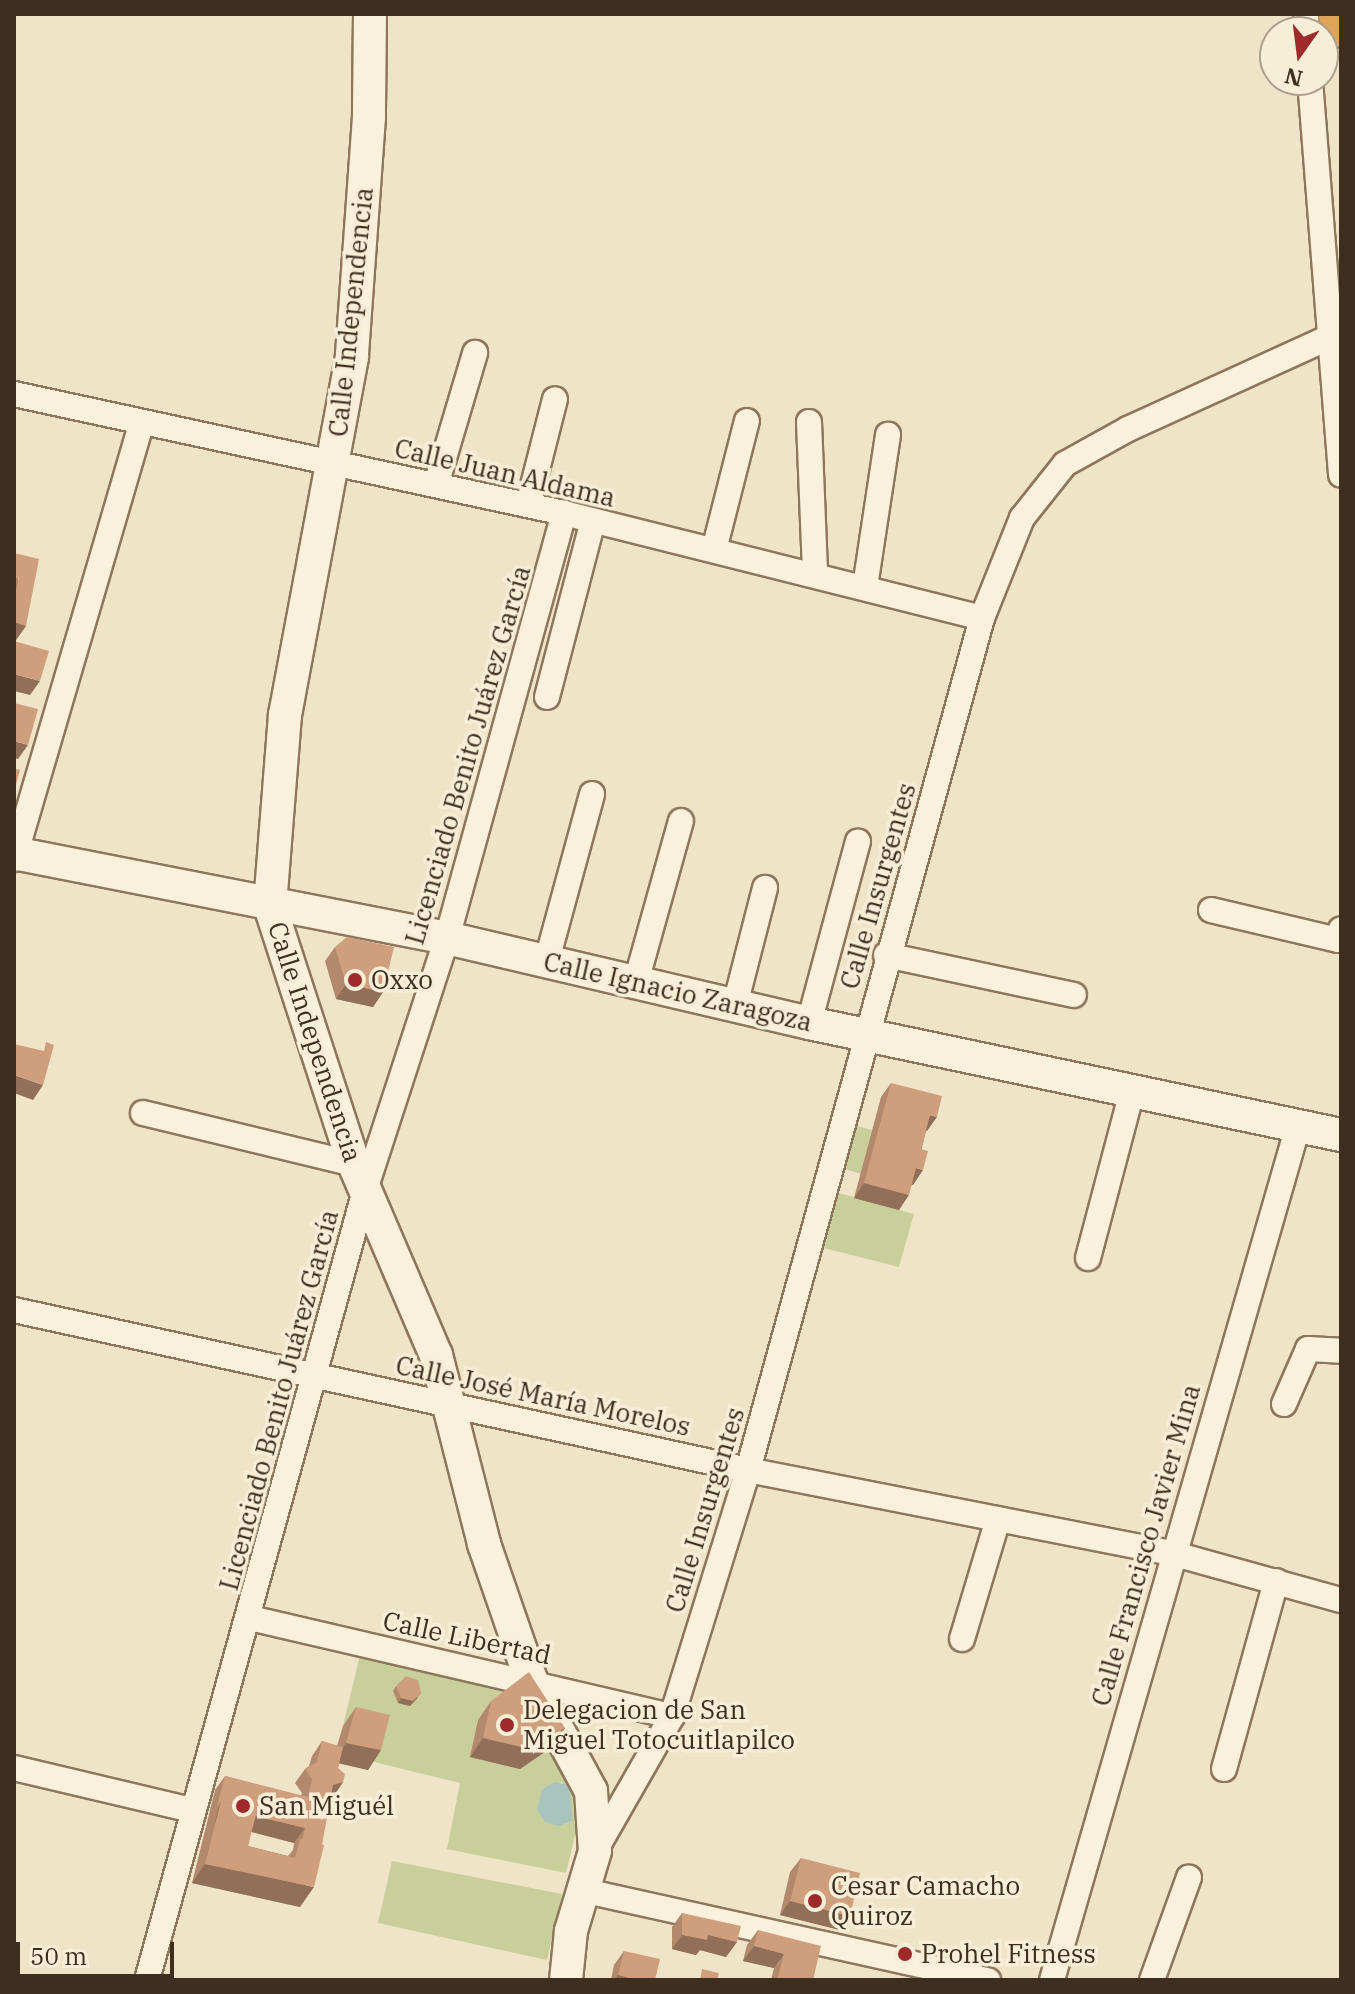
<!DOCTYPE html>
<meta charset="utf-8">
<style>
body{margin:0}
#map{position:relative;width:1355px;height:1994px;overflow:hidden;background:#f0e4c8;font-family:"IBM Plex Serif",serif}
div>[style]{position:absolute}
.green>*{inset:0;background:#c9cf9b}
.water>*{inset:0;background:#a9c4bc}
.roads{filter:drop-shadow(2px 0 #8d765c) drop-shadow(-2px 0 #8d765c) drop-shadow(0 2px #8d765c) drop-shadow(0 -2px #8d765c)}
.street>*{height:24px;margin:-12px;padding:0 12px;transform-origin:12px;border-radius:12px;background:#faf1dc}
.secondary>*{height:32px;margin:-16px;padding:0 16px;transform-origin:16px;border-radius:16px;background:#faf1dc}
.highway>*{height:42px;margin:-21px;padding:0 21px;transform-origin:21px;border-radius:21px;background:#e0a458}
.wall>*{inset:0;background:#b2896c}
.shaded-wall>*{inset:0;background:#916f58}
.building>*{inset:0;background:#cf9f7d}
.dots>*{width:22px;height:22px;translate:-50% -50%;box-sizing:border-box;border:4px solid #f7eed8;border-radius:50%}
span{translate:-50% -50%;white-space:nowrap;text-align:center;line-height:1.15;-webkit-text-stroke:7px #f7eed8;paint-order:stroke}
.street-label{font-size:26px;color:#3d2e20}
.poi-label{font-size:26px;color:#3d2e20}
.left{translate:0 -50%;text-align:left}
.frame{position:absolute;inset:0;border:16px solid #3d2e20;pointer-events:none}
.north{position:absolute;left:1259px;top:16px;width:80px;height:80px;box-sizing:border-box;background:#f7eed8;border:2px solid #ada18e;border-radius:50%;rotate:194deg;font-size:22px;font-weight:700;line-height:32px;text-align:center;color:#3d2e20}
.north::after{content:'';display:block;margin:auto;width:28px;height:36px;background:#9e2a2b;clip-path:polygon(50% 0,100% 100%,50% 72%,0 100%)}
.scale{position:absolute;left:16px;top:1942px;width:158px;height:36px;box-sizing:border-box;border:4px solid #3d2e20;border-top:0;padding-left:10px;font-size:24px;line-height:28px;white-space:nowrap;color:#3d2e20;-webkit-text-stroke:6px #f7eed8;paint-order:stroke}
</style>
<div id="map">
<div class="green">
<div style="clip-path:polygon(857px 1126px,872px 1130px,861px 1174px,845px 1169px)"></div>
<div style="clip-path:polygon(839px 1193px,914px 1214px,899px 1267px,824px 1248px)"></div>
<div style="clip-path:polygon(evenodd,360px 1655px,516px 1691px,520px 1769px,552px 1747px,585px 1795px,566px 1873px,447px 1849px,460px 1783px,370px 1761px,343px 1726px,360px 1655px,562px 1782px,573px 1821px,559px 1826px,542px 1789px,562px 1782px)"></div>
<div style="clip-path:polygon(392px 1861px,562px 1894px,547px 1960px,378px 1923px)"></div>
</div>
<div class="water">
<div style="clip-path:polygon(555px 1782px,569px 1785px,573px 1821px,559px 1826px,545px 1822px,537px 1810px,542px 1789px)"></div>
</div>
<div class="roads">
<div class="street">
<div style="left:1306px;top:14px;width:18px;rotate:87deg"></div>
<div style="left:1310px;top:80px;width:396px;rotate:85.5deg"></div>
<div style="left:14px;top:394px;width:563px;rotate:12.21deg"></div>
<div style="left:564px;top:513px;width:431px;rotate:14.1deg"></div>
<div style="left:809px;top:422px;width:151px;rotate:87.7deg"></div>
<div style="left:436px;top:485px;width:138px;rotate:-73.5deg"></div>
<div style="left:528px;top:505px;width:109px;rotate:-75.7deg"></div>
<div style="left:714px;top:550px;width:133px;rotate:-75.7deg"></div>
<div style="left:865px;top:587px;width:154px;rotate:-81.4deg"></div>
<div style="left:547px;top:697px;width:182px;rotate:-75.4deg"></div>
<div style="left:14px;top:859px;width:455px;rotate:-73.7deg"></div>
<div style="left:1211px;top:910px;width:130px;rotate:13.3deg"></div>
<div style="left:1338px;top:940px;width:11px;rotate:-75deg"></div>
<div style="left:886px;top:955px;width:192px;rotate:12deg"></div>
<div style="left:547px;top:960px;width:172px;rotate:-74.8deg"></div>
<div style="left:636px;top:982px;width:167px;rotate:-74.4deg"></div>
<div style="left:735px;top:1005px;width:121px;rotate:-75.6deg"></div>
<div style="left:809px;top:1023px;width:188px;rotate:-74.9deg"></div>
<div style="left:143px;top:1113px;width:217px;rotate:13.6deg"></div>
<div style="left:1088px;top:1258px;width:172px;rotate:-75.2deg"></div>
<div style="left:14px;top:1310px;width:751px;rotate:12.3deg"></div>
<div style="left:748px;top:1470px;width:431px;rotate:11.1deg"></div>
<div style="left:1171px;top:1553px;width:176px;rotate:15.5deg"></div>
<div style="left:1284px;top:1404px;width:60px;rotate:-66.4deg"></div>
<div style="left:1308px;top:1349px;width:33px;rotate:3deg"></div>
<div style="left:250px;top:1618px;width:433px;rotate:13.1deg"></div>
<div style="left:962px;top:1639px;width:125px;rotate:-73.3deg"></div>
<div style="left:14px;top:1768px;width:183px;rotate:13.3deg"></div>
<div style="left:1224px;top:1769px;width:195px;rotate:-74.5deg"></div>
<div style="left:595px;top:1851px;width:155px;rotate:-60.3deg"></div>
<div style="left:672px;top:1716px;width:257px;rotate:-72.8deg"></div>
<div style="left:748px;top:1470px;width:884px;rotate:-74.64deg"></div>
<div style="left:982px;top:618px;width:108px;rotate:-68.2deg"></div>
<div style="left:1022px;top:518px;width:69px;rotate:-51.5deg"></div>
<div style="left:1065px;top:464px;width:72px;rotate:-29.1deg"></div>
<div style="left:1128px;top:429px;width:234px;rotate:-24.5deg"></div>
<div style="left:581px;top:1890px;width:417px;rotate:12.5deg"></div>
<div style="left:147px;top:1980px;width:820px;rotate:-74.57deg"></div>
<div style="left:365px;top:1190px;width:265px;rotate:-72deg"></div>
<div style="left:447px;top:938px;width:441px;rotate:-74.6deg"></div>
<div style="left:1052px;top:1980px;width:889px;rotate:-73.93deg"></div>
<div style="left:1152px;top:1980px;width:109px;rotate:-70.2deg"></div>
</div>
<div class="secondary">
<div style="left:370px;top:14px;width:103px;rotate:90.6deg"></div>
<div style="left:369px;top:117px;width:241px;rotate:94.1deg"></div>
<div style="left:352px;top:357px;width:364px;rotate:100.6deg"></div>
<div style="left:285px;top:715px;width:192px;rotate:94.5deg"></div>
<div style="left:270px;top:906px;width:271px;rotate:72deg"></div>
<div style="left:354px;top:1164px;width:208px;rotate:66.8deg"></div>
<div style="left:436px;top:1355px;width:195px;rotate:75.7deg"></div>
<div style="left:484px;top:1544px;width:144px;rotate:70.9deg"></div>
<div style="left:531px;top:1680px;width:126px;rotate:61.6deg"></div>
<div style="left:591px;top:1791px;width:60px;rotate:86.2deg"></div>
<div style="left:595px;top:1851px;width:84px;rotate:106.7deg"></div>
<div style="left:571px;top:1931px;width:49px;rotate:95.8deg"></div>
<div style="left:14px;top:853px;width:441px;rotate:11.1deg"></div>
<div style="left:447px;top:938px;width:372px;rotate:13.2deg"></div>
<div style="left:809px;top:1023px;width:544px;rotate:11.89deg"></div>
</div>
<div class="highway">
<div style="left:1340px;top:14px;width:12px;rotate:85deg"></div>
</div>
</div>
<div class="wall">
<div style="clip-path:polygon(14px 553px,26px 626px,16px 640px,14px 640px)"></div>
<div style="clip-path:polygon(335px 947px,383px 992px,373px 1007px,336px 999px,325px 961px)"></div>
<div style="clip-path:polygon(891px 1083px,927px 1131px,926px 1131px,913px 1185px,912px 1184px,899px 1210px,854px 1198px,881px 1097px)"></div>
<div style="clip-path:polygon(396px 1686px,418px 1698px,410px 1706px,398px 1703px,393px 1691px)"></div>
<div style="clip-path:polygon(491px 1701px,565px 1728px,552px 1747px,520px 1769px,470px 1757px,478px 1720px)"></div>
<div style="clip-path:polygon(evenodd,356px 1707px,381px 1750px,368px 1770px,339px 1763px,338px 1768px,343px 1782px,333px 1797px,331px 1797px,300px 1907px,192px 1883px,215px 1790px,225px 1776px,301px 1796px,302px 1793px,295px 1783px,305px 1769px,309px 1766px,312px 1756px,322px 1741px,337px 1746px,343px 1726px,356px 1707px,251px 1832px,294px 1843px,293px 1850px,288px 1856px,248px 1846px,251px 1832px)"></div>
<div style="clip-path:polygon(801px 1858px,840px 1930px,780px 1915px,790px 1872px)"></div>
<div style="clip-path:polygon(682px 1913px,737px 1942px,726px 1957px,700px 1950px,696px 1955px,672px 1949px,672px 1927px)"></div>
<div style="clip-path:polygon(758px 1930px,813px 1980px,771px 1980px,774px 1968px,743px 1961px,747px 1945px)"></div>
<div style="clip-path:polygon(624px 1951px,655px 1980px,611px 1980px,614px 1965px)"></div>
</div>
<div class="shaded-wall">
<div style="clip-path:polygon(14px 622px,26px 626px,16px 640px,14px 640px)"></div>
<div style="clip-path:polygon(14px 674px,40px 681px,30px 695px,14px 691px)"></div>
<div style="clip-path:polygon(14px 741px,28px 745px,18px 759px,14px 758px)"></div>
<div style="clip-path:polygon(346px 984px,383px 992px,373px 1007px,336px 999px)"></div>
<div style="clip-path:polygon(14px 1075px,43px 1085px,33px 1100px,14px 1093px)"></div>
<div style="clip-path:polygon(930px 1115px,937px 1117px,927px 1131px,920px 1129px)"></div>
<div style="clip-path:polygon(916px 1168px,923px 1170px,913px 1185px,906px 1183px)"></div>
<div style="clip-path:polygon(864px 1183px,909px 1195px,899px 1210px,854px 1198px)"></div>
<div style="clip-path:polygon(421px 1693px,410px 1706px,398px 1703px,401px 1698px)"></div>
<div style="clip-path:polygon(565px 1728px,552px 1747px,520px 1769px,470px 1757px,483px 1738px)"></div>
<div style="clip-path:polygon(346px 1743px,381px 1750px,368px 1770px,333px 1762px)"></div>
<div style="clip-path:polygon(343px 1782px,333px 1797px,323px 1800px,333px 1785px)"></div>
<div style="clip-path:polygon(219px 1806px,305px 1828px,294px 1843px,215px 1822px)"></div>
<div style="clip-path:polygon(205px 1864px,314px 1887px,300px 1907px,192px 1883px)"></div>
<div style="clip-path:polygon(790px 1901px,850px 1916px,840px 1930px,780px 1915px)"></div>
<div style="clip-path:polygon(682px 1935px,708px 1935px,737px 1942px,726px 1957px,700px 1950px,696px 1955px,672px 1949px)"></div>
<div style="clip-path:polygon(754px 1946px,784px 1954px,774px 1968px,743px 1961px)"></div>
<div style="clip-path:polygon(618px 1975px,638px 1980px,615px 1980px)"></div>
</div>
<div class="building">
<div style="clip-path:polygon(14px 553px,39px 559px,26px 626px,14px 622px,14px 598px,19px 578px,14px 577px)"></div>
<div style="clip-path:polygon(14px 641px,49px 651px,40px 681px,14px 674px)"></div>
<div style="clip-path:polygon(14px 703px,38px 709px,28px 745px,14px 741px)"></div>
<div style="clip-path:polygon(14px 768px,20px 770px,14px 792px)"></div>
<div style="clip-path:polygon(347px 937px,394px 947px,383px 992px,346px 984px,335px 947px)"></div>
<div style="clip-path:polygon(46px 1042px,54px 1045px,43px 1085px,14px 1075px,14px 1044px,44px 1051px)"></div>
<div style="clip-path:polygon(891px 1083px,942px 1096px,937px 1117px,930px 1115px,921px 1149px,928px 1151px,923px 1170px,916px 1168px,909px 1195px,864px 1183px)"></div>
<div style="clip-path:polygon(529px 1672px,565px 1728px,534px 1750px,483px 1738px,491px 1701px)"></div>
<div style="clip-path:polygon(406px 1676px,418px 1680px,421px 1693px,413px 1701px,401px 1698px,396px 1686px)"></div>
<div style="clip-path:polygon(356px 1707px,390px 1715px,381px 1750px,346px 1743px)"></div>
<div style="clip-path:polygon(322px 1741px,343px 1747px,338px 1768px,345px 1774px,343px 1782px,333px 1785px,322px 1845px,302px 1840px,305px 1828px,255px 1816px,257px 1811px,221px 1801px,217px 1806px,225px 1776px,308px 1797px,312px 1779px,305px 1769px,317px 1762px)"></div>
<div style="clip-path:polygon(221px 1801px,257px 1811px,248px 1846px,295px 1858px,300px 1839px,324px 1845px,314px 1887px,205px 1864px)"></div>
<div style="clip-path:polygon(801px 1858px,860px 1873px,850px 1916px,790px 1901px)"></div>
<div style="clip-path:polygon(682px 1913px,741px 1926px,737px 1942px,708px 1935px,707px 1940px,682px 1935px)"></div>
<div style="clip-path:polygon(758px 1930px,821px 1946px,813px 1980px,777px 1980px,784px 1954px,754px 1946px)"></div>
<div style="clip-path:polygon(624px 1951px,660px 1959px,655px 1980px,638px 1980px,618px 1975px)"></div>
<div style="clip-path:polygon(702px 1969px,719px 1973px,717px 1980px,700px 1980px)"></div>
</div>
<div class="dots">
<div style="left:355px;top:980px;background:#9e2a2b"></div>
<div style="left:507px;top:1725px;background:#9e2a2b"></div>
<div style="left:243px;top:1806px;background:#9e2a2b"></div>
<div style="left:815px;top:1901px;background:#9e2a2b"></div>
<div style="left:905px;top:1954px;background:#9e2a2b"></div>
</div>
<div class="street-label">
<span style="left:351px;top:312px;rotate:-84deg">Calle Independencia</span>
<span style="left:505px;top:473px;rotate:13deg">Calle Juan Aldama</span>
<span style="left:468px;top:755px;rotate:-74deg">Licenciado Benito Juárez García</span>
<span style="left:878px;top:886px;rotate:-74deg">Calle Insurgentes</span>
<span style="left:678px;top:992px;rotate:13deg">Calle Ignacio Zaragoza</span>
<span style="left:315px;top:1042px;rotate:72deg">Calle Independencia</span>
<span style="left:543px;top:1396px;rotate:12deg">Calle José María Morelos</span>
<span style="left:279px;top:1400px;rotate:-75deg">Licenciado Benito Juárez García</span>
<span style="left:705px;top:1510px;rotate:-73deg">Calle Insurgentes</span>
<span style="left:1146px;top:1545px;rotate:-74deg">Calle Francisco Javier Mina</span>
<span style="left:467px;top:1638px;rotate:12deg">Calle Libertad</span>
</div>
<div class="poi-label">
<span class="left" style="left:371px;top:980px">Oxxo</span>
<span class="left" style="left:523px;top:1725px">Delegacion de San<br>Miguel Totocuitlapilco</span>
<span class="left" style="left:259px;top:1806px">San Miguél</span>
<span class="left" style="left:831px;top:1901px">Cesar Camacho<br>Quiroz</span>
<span class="left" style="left:921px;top:1954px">Prohel Fitness</span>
</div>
<div class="frame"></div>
<div class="north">N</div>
<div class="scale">50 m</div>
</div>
